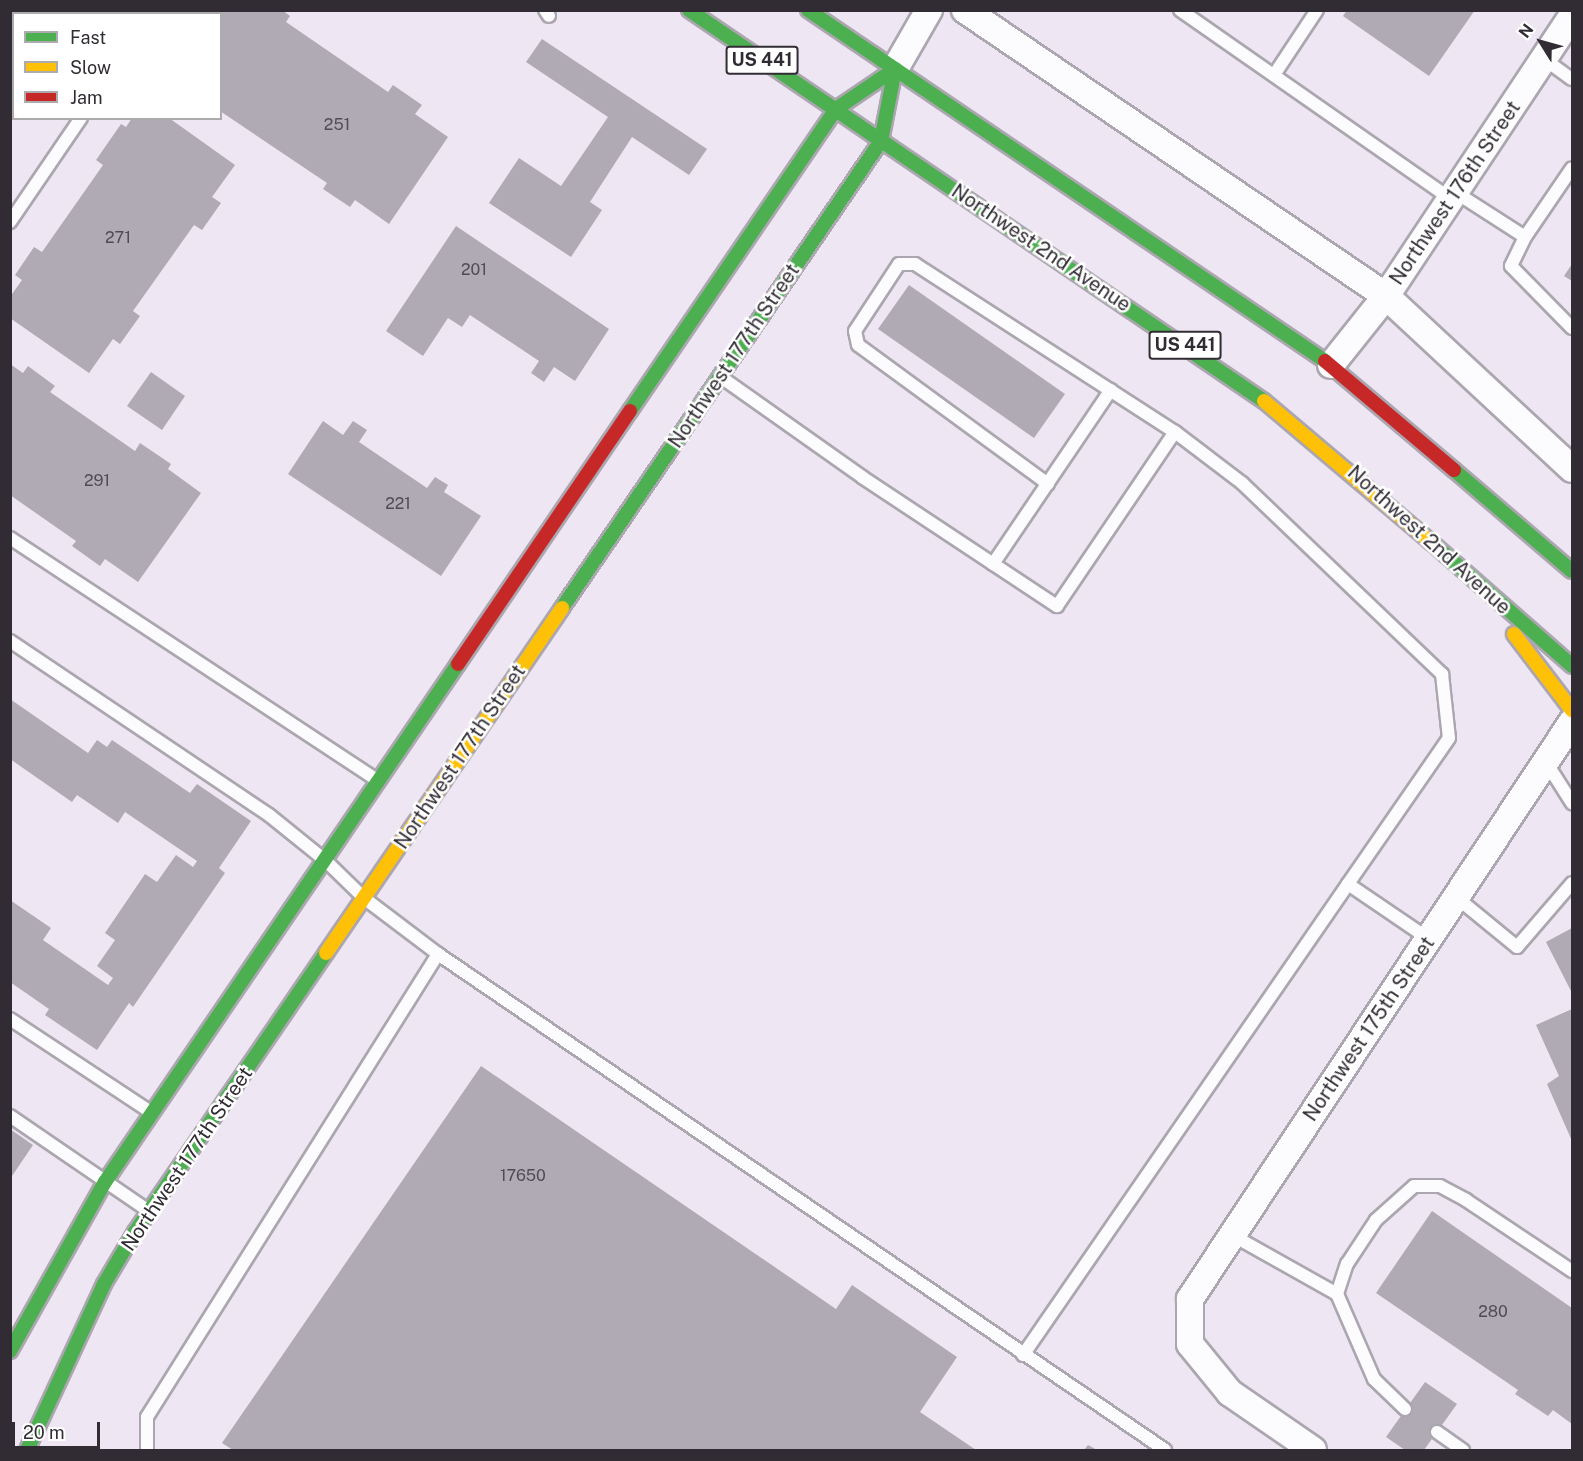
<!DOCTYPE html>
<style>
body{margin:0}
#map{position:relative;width:1583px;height:1461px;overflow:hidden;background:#eee7f3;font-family:"Public Sans",sans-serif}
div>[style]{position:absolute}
.building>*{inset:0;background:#b0aab4}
.roads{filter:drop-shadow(2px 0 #aba6af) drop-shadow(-2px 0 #aba6af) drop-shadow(0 2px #aba6af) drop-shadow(0 -2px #aba6af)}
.lane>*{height:12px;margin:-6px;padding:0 6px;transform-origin:6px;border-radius:6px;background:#fcfbfd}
.street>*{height:26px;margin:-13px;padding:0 13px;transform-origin:13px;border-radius:13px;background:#fcfbfd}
.fast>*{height:14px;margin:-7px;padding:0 7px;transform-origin:7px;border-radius:7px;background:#4caf50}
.slow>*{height:14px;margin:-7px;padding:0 7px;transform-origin:7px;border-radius:7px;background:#ffc107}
.jam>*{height:14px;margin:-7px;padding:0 7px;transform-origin:7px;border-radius:7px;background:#c62828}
span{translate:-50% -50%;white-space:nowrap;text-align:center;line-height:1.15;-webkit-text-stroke:5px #fff;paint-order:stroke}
.number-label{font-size:16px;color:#514c54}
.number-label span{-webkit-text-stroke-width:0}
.shield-label span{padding:2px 4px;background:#fff;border:2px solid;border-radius:4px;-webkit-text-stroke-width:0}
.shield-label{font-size:18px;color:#312c34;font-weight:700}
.street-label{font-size:20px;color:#312c34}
.frame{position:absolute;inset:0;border:12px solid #312c34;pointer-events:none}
.legend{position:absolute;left:12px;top:12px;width:210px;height:108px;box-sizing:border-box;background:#fff;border:2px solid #adabae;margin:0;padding:8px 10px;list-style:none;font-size:18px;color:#312c34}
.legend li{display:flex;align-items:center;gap:12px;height:30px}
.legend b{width:30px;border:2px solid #adabae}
.north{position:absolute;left:1511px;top:12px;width:60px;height:60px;-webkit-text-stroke:4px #fff;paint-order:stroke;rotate:307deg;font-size:16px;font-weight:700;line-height:24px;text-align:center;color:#312c34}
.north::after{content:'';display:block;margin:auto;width:21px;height:27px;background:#312c34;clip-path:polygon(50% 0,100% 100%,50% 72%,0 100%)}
.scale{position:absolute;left:12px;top:1422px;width:88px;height:27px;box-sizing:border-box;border:3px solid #312c34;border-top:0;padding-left:8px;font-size:18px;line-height:21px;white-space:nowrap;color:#312c34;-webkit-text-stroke:4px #fff;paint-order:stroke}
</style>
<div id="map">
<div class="building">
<div style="clip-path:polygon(10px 10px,64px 10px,69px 14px,14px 14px,14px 19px)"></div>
<div style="clip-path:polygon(203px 10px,282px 10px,290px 16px,286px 22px,388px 92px,393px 85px,422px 105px,415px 114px,448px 137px,389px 224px,355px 200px,350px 207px,323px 189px,327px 183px,220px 111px,220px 14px,201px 14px)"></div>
<div style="clip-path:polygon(1347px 10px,1475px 10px,1429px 76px,1343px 16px)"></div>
<div style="clip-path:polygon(10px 37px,14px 39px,10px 81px)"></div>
<div style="clip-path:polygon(542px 39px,707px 149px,689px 175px,632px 137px,590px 202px,602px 210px,571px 257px,489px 203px,519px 158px,561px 186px,608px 117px,526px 62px)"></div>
<div style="clip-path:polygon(132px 118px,169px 118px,235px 165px,212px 197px,221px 203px,202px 230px,194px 225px,133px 311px,140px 316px,120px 344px,113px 339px,89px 373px,10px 318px,10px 297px,22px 280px,15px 275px,34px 247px,42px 252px,103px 165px,96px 160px,121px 124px,126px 127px)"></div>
<div style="clip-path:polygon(456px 226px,609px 329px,575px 381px,554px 367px,544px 382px,531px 373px,539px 361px,470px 315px,462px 327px,448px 318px,423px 356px,386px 331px)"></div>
<div style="clip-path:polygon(1572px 264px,1572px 281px,1564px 276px)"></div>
<div style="clip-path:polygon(909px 285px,1065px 394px,1034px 438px,878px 329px)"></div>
<div style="clip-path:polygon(10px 364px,23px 373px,28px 366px,55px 386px,50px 392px,135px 451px,140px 443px,171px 464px,168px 469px,201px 493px,138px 582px,105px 559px,100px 566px,72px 546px,76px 541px,10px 495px)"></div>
<div style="clip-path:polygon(151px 372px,185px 396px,162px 430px,127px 406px)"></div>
<div style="clip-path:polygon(323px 421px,343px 435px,353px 421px,367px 430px,359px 442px,427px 488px,435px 477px,448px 485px,444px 492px,481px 516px,441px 576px,288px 474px)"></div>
<div style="clip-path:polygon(10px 699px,88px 753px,97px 740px,107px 747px,112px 740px,190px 793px,197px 784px,251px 821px,219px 868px,225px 873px,133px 1007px,129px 1003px,97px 1050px,45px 1015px,49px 1009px,10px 982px,10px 900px,51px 928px,43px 940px,108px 985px,113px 978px,97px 966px,115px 940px,105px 933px,145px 874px,157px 882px,176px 855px,193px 867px,197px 861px,125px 812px,118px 823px,77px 795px,72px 802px,10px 759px)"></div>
<div style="clip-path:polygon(1572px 928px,1572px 993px,1546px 942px)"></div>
<div style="clip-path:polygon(1572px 1009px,1572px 1141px,1547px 1084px,1559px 1076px,1536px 1025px)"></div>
<div style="clip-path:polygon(481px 1066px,836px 1309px,852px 1285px,957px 1357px,920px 1412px,976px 1450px,233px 1450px,222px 1443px)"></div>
<div style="clip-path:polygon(10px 1129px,33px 1145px,10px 1179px)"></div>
<div style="clip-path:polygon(1432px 1211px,1572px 1308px,1572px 1424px,1553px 1410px,1548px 1416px,1515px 1394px,1518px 1390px,1376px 1293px)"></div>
<div style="clip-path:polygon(1425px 1382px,1457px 1404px,1424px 1450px,1405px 1450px,1386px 1437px)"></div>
<div style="clip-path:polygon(1088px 1445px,1097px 1450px,1084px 1450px)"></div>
</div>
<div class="roads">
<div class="lane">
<div style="left:545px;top:10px;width:7px;rotate:56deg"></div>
<div style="left:1180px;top:10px;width:330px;rotate:34.9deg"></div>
<div style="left:151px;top:14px;width:5px;rotate:-53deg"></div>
<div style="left:1544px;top:59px;width:34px;rotate:36deg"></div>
<div style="left:1274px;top:75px;width:78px;rotate:-56.5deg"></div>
<div style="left:1455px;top:192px;width:83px;rotate:32.7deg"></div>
<div style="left:1525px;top:237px;width:32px;rotate:116deg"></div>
<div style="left:1511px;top:266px;width:87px;rotate:45.5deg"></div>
<div style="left:10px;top:222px;width:126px;rotate:-55.7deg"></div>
<div style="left:1525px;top:237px;width:83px;rotate:-55.7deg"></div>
<div style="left:721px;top:377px;width:173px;rotate:35.3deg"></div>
<div style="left:862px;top:477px;width:234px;rotate:33.5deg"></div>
<div style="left:1057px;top:606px;width:210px;rotate:-55.9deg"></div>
<div style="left:1048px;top:484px;width:235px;rotate:-143.8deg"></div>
<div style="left:858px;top:345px;width:14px;rotate:-102deg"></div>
<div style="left:855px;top:331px;width:80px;rotate:-56.7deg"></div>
<div style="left:899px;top:264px;width:16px"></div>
<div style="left:915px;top:264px;width:310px;rotate:32.9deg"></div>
<div style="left:1175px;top:432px;width:84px;rotate:37.3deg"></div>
<div style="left:1242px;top:483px;width:277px;rotate:43.7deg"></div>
<div style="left:1442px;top:674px;width:64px;rotate:83.8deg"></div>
<div style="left:1449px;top:738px;width:178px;rotate:124.7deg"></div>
<div style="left:10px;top:538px;width:441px;rotate:33.4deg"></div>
<div style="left:993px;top:564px;width:210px;rotate:-55.9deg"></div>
<div style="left:10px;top:641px;width:312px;rotate:33.9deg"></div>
<div style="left:269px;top:815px;width:73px;rotate:38.9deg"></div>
<div style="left:326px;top:861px;width:53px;rotate:44.2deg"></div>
<div style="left:364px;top:898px;width:93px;rotate:37.1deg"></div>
<div style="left:438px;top:954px;width:880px;rotate:34.3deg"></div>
<div style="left:1546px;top:762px;width:49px;rotate:57.6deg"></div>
<div style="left:1456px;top:897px;width:79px;rotate:39.3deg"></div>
<div style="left:1517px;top:947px;width:84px;rotate:-49.3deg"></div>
<div style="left:10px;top:1019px;width:170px;rotate:33.5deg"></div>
<div style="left:10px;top:1116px;width:168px;rotate:34.4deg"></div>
<div style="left:1232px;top:1235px;width:120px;rotate:29.3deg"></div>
<div style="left:1023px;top:1355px;width:572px;rotate:-55.39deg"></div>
<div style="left:1348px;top:884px;width:98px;rotate:34.2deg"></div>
<div style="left:1405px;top:1409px;width:43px;rotate:-135.9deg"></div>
<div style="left:1374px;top:1379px;width:93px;rotate:-113.5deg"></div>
<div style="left:1337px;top:1294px;width:32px;rotate:-72deg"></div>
<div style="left:1347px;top:1264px;width:53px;rotate:-56.6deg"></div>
<div style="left:1376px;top:1220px;width:51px;rotate:-41.8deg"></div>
<div style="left:1414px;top:1186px;width:26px"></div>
<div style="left:1440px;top:1186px;width:30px;rotate:28deg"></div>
<div style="left:1466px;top:1200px;width:128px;rotate:33.8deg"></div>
<div style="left:1437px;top:1432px;width:32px;rotate:35deg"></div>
<div style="left:147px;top:1450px;width:33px;rotate:-90deg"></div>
<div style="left:147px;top:1417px;width:547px;rotate:-57.85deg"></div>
</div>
<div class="street">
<div style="left:965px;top:10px;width:509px;rotate:34.19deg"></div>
<div style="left:1386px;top:296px;width:254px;rotate:42.9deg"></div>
<div style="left:895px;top:69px;width:68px;rotate:-60deg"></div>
<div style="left:1331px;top:365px;width:88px;rotate:-51.4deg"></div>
<div style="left:1386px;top:296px;width:336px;rotate:-56.4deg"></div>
<div style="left:1313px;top:1450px;width:101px;rotate:-145.5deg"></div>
<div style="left:1230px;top:1393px;width:63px;rotate:-129.2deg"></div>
<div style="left:1190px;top:1344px;width:45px;rotate:-90deg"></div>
<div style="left:1190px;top:1299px;width:692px;rotate:-56.49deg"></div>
</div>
<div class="fast">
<div style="left:689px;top:10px;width:695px;rotate:34.22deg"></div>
<div style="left:808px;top:10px;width:625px;rotate:34.17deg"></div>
<div style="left:630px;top:411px;width:366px;rotate:-55.7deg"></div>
<div style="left:836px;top:109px;width:71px;rotate:-34.1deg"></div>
<div style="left:1454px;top:470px;width:155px;rotate:40.6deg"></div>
<div style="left:1431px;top:542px;width:188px;rotate:41.3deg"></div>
<div style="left:562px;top:608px;width:566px;rotate:-55.66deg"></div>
<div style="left:881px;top:141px;width:73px;rotate:-79deg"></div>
<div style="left:10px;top:1351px;width:194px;rotate:-60.7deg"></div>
<div style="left:105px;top:1182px;width:627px;rotate:-55.73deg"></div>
<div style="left:27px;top:1450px;width:183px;rotate:-65.1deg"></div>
<div style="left:104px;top:1284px;width:61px;rotate:-59.2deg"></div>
<div style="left:135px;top:1232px;width:338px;rotate:-55.6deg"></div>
</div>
<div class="slow">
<div style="left:1264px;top:401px;width:219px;rotate:40.2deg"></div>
<div style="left:1514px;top:634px;width:96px;rotate:52.7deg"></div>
<div style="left:326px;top:953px;width:418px;rotate:-55.6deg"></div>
</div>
<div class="jam">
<div style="left:1325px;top:361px;width:169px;rotate:40.2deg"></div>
<div style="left:458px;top:664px;width:306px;rotate:-55.8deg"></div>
</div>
</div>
<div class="number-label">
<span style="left:337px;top:125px">251</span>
<span style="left:118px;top:238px">271</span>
<span style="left:474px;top:270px">201</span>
<span style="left:97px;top:481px">291</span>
<span style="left:398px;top:504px">221</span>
<span style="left:523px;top:1176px">17650</span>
<span style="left:1493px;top:1312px">280</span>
</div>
<div class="shield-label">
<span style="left:762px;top:60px">US 441</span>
<span style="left:1185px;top:345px">US 441</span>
</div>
<div class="street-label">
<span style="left:1455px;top:193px;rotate:-56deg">Northwest 176th Street</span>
<span style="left:1041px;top:248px;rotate:34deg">Northwest 2nd Avenue</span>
<span style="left:734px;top:356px;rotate:-56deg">Northwest 177th Street</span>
<span style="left:1429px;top:540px;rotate:42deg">Northwest 2nd Avenue</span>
<span style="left:460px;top:757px;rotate:-56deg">Northwest 177th Street</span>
<span style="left:1369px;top:1029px;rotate:-56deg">Northwest 175th Street</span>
<span style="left:187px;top:1159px;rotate:-56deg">Northwest 177th Street</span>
</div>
<div class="frame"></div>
<ul class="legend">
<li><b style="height:8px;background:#4caf50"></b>Fast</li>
<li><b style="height:8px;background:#ffc107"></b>Slow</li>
<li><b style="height:8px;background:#c62828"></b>Jam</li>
</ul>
<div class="north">N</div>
<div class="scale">20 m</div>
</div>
